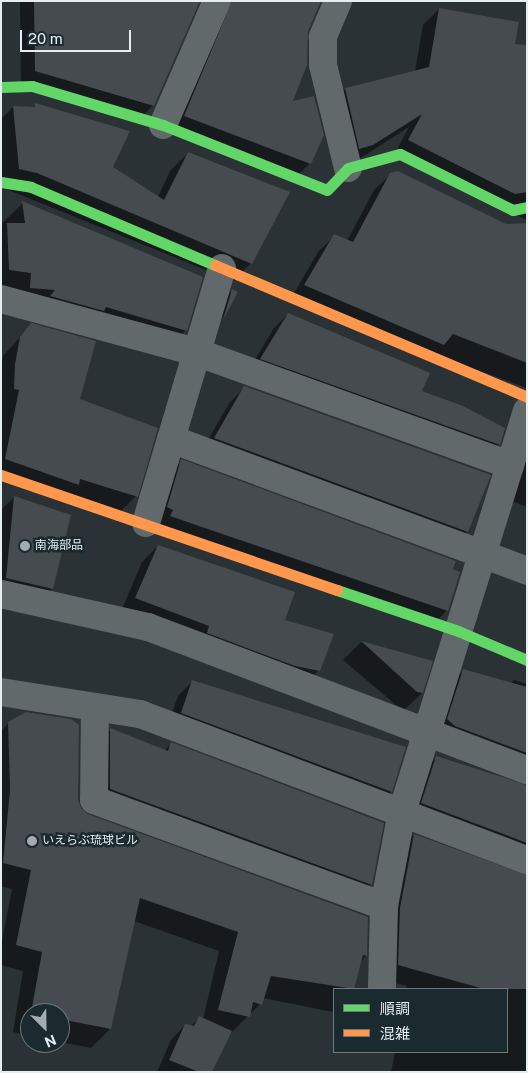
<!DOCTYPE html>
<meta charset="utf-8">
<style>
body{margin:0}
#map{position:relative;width:528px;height:1073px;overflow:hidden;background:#2a3235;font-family:"Public Sans","Noto Sans JP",sans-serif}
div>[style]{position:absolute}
.shadow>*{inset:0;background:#0007}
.building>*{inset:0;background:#454b4f}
.street>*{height:28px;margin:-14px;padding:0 14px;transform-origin:14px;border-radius:14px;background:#61696a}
.fast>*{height:11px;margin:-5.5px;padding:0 5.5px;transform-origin:5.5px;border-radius:5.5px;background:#63d668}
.slow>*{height:11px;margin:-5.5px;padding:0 5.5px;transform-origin:5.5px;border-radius:5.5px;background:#ff974d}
.dots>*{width:14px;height:14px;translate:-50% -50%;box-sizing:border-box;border:2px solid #1b2a2f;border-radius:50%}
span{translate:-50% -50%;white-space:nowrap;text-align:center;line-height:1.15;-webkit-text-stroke:5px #1b2a2f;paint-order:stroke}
.poi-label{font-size:12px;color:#e5eef1}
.left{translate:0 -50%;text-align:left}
.frame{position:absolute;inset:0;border:2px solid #e5eef1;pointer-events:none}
.legend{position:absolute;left:333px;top:988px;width:175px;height:65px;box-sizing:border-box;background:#1b2a2f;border:1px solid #6c787d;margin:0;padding:6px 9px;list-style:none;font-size:15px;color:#e5eef1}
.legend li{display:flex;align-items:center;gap:10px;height:25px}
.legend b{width:25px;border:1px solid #6c787d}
.north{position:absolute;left:20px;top:1003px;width:50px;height:50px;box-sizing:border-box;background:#1b2a2f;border:1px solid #6c787d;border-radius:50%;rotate:157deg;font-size:14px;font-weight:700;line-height:20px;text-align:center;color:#e5eef1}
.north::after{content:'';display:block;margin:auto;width:18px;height:22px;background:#a4acaf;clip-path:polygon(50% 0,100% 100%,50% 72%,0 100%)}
.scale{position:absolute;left:20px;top:30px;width:111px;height:22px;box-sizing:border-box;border:2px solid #e5eef1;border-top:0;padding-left:6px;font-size:15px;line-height:18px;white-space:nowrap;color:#e5eef1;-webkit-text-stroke:4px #1b2a2f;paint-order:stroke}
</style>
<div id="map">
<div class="shadow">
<div style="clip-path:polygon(20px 1px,198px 1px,153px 105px,139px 120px,21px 85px)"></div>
<div style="clip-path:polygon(233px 2px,307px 31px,291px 103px,310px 163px,296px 177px,171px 130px,219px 15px)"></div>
<div style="clip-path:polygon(439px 9px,505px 93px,527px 99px,527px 388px,289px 302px,318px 252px,334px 236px,347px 241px,374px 190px,391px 174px,506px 225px,526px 224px,527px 220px,393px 157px,409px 127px,356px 161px,329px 105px,345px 89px,415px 71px,423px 25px)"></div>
<div style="clip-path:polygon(36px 105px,111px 167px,158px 197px,170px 171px,188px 153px,251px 263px,233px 281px,1px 187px,1px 119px,13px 107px,33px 108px)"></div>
<div style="clip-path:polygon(23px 203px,186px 330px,164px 352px,1px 293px,1px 224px)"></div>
<div style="clip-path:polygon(232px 291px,236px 292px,222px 319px,211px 330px,218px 305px)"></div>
<div style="clip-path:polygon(288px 314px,420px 392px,499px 444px,485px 458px,247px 373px,274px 328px)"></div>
<div style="clip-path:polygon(31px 325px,136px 496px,119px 513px,1px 481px,1px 366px,3px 356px)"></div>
<div style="clip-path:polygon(245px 387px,489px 475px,467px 532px,453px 546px,201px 452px,230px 402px)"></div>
<div style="clip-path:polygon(527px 445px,527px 507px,507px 499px)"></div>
<div style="clip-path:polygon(182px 461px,451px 570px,447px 610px,433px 625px,157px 530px,168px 475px)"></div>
<div style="clip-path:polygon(14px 497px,70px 516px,52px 589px,37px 603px,1px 594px,1px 510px)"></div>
<div style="clip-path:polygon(158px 546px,284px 621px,319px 670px,303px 686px,120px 614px,142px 562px)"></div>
<div style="clip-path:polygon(361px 642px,431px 662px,422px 693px,403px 711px,343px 660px)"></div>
<div style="clip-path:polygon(463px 671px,510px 684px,514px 680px,527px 684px,527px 785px,525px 775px,440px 740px,449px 685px)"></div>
<div style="clip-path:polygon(192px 682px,402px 747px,391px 792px,377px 806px,167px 727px,178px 696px)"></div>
<div style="clip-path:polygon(9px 723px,88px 816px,367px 918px,366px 956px,360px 962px,353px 989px,334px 989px,333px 1012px,263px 998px,260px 1004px,229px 1035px,211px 1072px,157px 1072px,171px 1040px,185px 1025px,190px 1027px,200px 1017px,203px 1019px,219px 951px,134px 921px,110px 1029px,91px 1048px,60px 1042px,60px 1013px,30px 1013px,30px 1036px,13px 1032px,23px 971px,1px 965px,1px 946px,12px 889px,1px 886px,1px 731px)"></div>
<div style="clip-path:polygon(111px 729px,164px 751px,171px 744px,371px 884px,357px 898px,96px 803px,97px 743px)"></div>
<div style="clip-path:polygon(436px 758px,527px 785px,527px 875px,525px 865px,407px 818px,421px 772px)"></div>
<div style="clip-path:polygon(414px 835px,527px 875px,527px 1072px,391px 1072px,395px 1052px,507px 1052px,507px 989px,406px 989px,407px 986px,384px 980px,399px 850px)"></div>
</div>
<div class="building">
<div style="clip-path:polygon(34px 1px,200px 1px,154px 106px,35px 71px)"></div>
<div style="clip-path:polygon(232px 1px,321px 1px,308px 31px,307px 65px,293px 101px,314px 96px,324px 135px,311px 164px,184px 116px)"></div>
<div style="clip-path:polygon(439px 8px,519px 22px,515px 44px,527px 45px,527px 192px,515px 194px,408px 140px,422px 114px,373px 145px,359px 149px,345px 88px,429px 67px)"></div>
<div style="clip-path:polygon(35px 103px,130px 131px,113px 167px,164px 200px,188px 152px,290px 192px,252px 264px,37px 173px,19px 169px,13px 106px,35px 107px)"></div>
<div style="clip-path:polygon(398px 171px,506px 224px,527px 223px,527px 363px,453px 334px,444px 345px,304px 285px,334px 234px,353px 242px,390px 173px)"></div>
<div style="clip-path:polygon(22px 201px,203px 277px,187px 331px,106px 307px,104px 311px,50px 296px,55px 290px,30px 288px,31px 273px,9px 270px,7px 223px,25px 223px)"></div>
<div style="clip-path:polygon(232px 289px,238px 292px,223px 320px)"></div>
<div style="clip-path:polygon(288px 313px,430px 373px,422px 391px,463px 406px,505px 428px,500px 445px,260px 359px)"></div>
<div style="clip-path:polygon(31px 323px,96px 341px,80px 399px,158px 428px,138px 497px,80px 479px,79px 485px,5px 459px,19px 390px,14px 389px,15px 364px,20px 337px)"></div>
<div style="clip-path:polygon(244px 386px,491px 475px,468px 532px,214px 438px)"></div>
<div style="clip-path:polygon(181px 459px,456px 561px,453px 569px,460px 572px,448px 611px,170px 516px,173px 510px,167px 507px)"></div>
<div style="clip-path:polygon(14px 496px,71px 515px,53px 589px,6px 578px)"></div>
<div style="clip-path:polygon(158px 545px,295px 592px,285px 620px,334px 634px,320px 671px,295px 666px,207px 633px,209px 626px,135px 598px)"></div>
<div style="clip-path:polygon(361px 641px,433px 661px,423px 693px,417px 692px)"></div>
<div style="clip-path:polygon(463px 669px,527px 687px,527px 753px,455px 726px,447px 719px)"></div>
<div style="clip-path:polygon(192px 680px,406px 747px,392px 792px,181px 713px)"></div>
<div style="clip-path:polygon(26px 712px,71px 719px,79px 725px,78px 800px,81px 808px,88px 814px,368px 917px,367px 956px,363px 955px,354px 989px,271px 976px,262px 1005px,253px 1002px,250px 1017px,218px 1010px,238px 932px,140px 898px,111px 1029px,60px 1019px,60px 1013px,31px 1013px,42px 952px,16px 945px,31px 870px,3px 863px,10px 790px,8px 722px)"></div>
<div style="clip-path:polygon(110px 728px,168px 751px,171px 742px,384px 823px,372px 885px,110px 789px)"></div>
<div style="clip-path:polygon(436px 756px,527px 785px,527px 843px,421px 803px)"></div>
<div style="clip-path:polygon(414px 834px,527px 875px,527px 989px,484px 989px,398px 965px,400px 908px)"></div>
<div style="clip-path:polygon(199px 1016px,232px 1031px,212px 1072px,199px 1072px,169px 1060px,185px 1024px,194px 1026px)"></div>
</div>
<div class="street">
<div style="left:338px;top:1px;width:39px;rotate:113deg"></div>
<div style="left:323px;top:37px;width:28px;rotate:90deg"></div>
<div style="left:323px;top:65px;width:106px;rotate:76.4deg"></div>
<div style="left:163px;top:125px;width:135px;rotate:-66.5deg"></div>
<div style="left:1px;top:299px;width:202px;rotate:15.2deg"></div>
<div style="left:196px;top:352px;width:334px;rotate:19.8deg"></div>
<div style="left:171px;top:439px;width:380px;rotate:20.3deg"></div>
<div style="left:146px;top:523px;width:266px;rotate:-73.4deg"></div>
<div style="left:1px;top:594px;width:151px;rotate:12.7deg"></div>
<div style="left:148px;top:627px;width:405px;rotate:20.7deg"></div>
<div style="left:1px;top:692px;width:141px;rotate:9deg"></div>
<div style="left:140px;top:714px;width:414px;rotate:20.7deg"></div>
<div style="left:95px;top:708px;width:92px;rotate:90.6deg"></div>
<div style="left:94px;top:800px;width:309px;rotate:20.1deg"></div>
<div style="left:384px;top:906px;width:83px;rotate:91.4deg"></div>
<div style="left:384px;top:906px;width:96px;rotate:-79.2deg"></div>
<div style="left:402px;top:812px;width:420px;rotate:-72.7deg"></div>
</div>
<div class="fast">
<div style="left:1px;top:87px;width:31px;rotate:-2deg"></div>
<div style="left:32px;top:86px;width:137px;rotate:16.6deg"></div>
<div style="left:163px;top:125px;width:176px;rotate:21.6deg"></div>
<div style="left:327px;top:190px;width:30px;rotate:-46deg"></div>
<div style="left:348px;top:168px;width:54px;rotate:-15.1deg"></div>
<div style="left:400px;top:154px;width:126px;rotate:26.4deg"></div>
<div style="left:513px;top:210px;width:14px;rotate:-12deg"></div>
<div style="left:1px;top:182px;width:30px;rotate:9deg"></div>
<div style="left:31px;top:187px;width:200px;rotate:23deg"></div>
<div style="left:337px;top:590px;width:128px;rotate:18.7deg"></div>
<div style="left:458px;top:631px;width:75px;rotate:22.8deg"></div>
</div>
<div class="slow">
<div style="left:215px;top:265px;width:339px;rotate:22.9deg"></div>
<div style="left:1px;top:475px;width:355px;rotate:18.9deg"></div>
</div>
<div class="dots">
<div style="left:25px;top:546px;background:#a4acaf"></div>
<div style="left:32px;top:841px;background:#a4acaf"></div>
</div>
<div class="poi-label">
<span class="left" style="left:35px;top:546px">南海部品</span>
<span class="left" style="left:42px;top:841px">いえらぶ琉球ビル</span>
</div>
<div class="frame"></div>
<ul class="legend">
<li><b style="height:6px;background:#63d668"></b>順調</li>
<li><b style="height:6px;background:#ff974d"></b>混雑</li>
</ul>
<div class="north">N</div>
<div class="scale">20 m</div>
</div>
